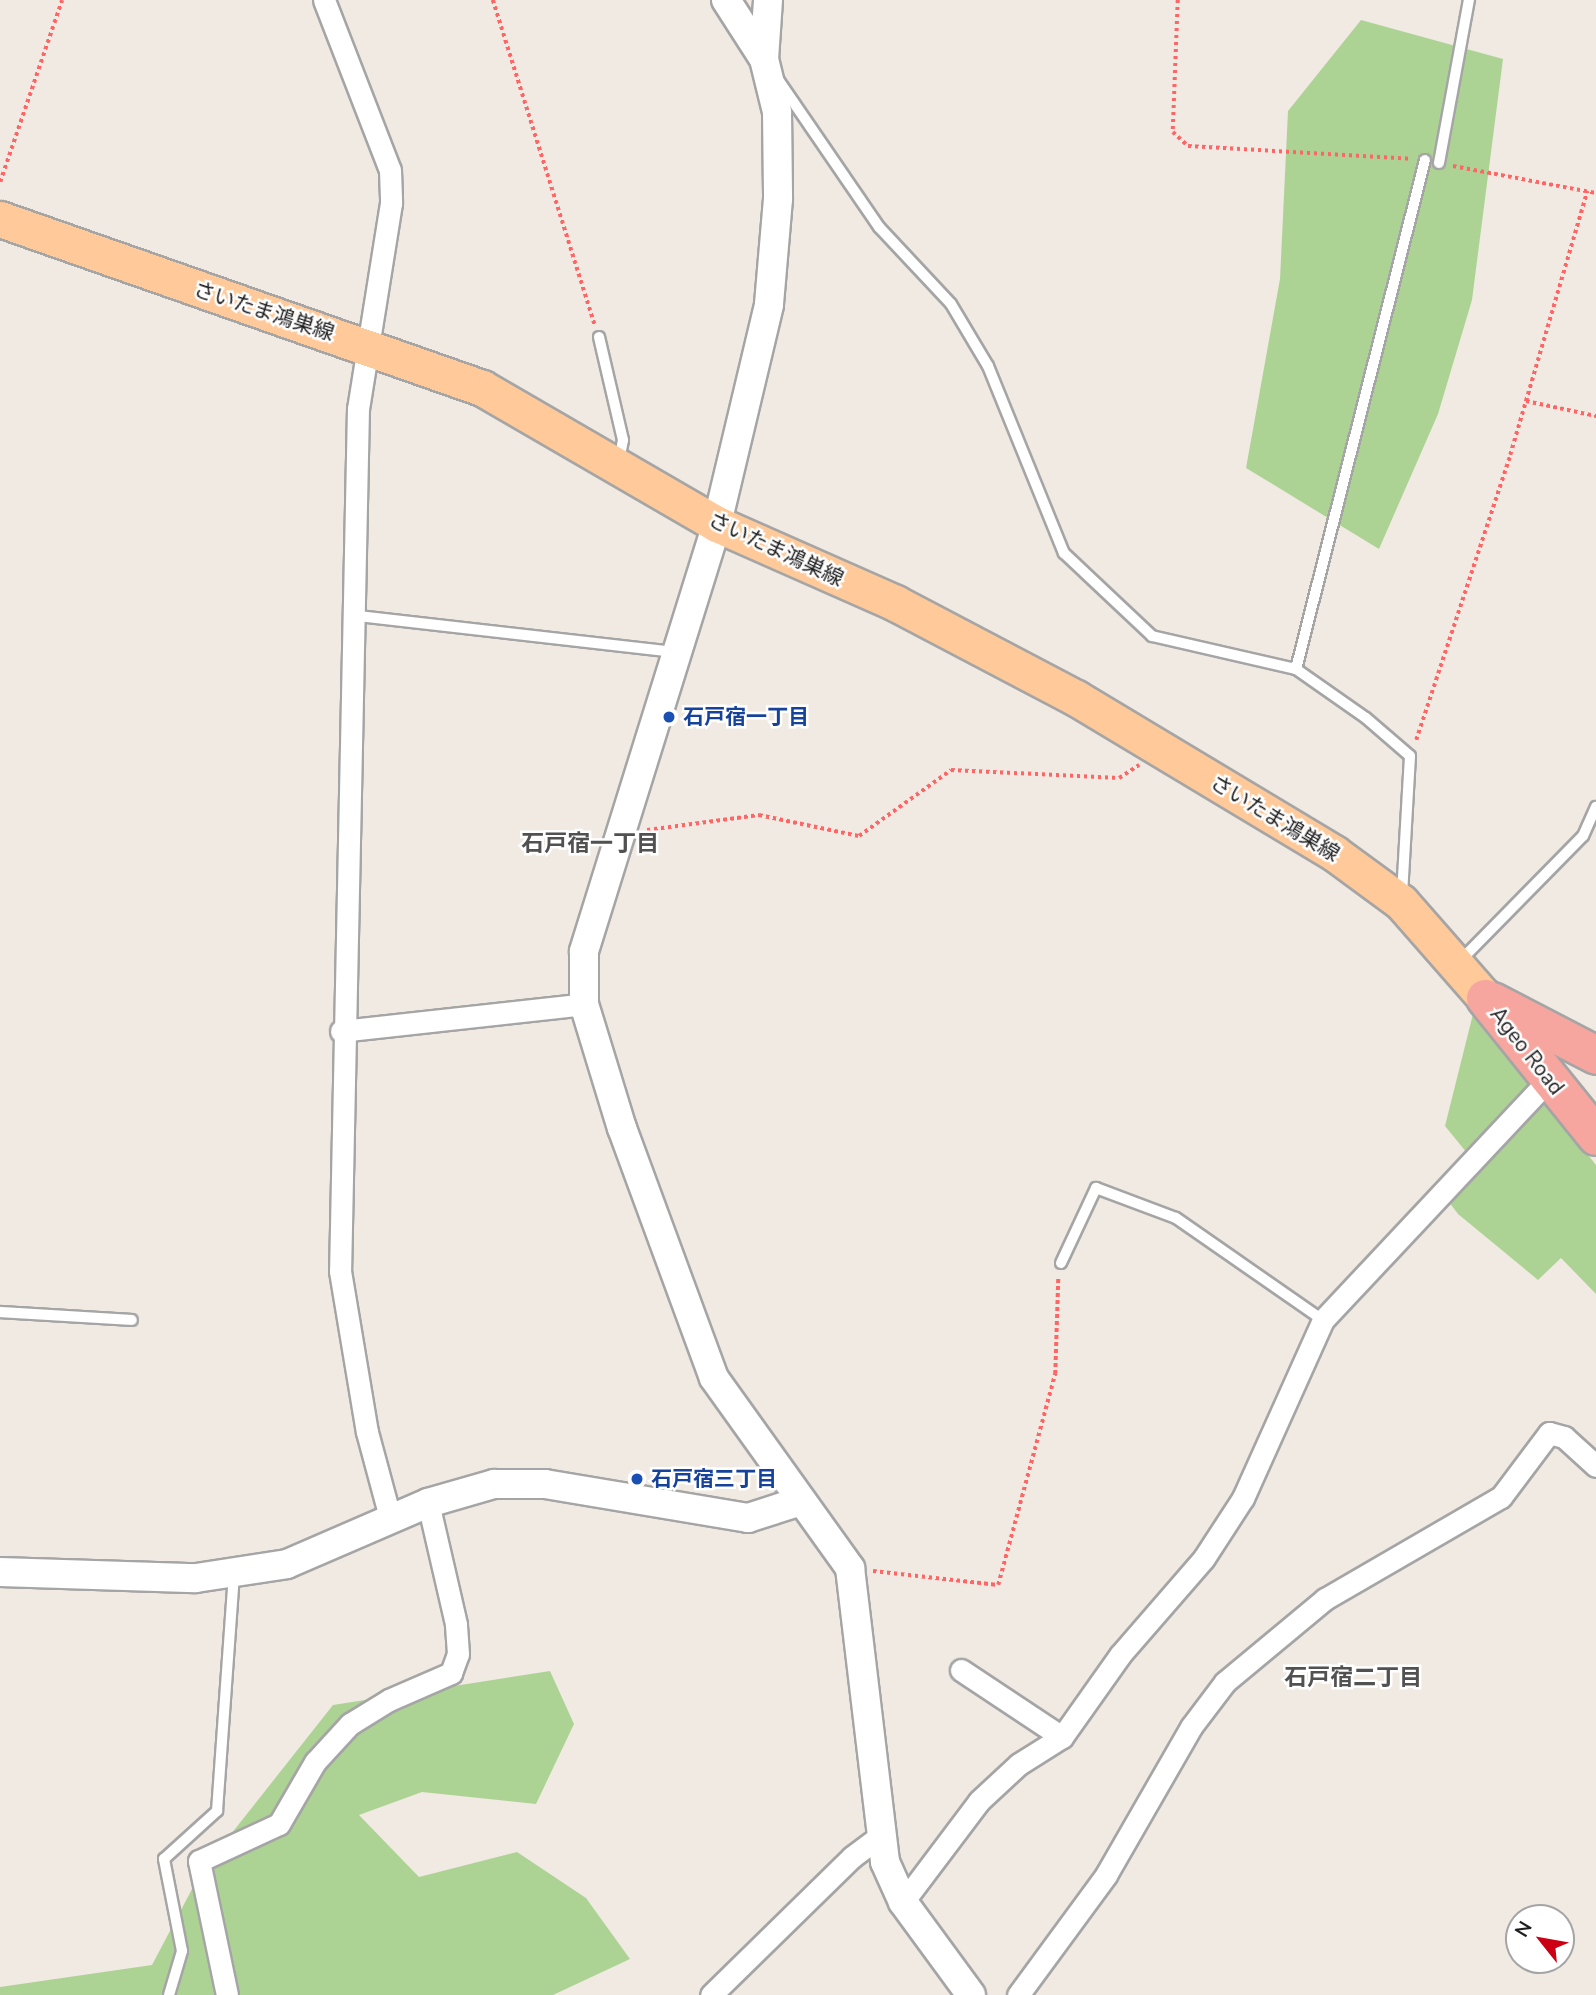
<!DOCTYPE html>
<meta charset="utf-8">
<style>
body{margin:0}
#map{position:relative;width:1596px;height:1995px;overflow:hidden;background:#f0eae3;font-family:"Nunito Sans","Noto Sans JP",sans-serif}
div>[style]{position:absolute}
.forest>*{inset:0;background:#add394}
.path>*{height:3.5px;margin-top:-1.75px;transform-origin:0;background:repeating-linear-gradient(90deg,#ff6565 0 3.5px,transparent 0 7px)}
.roads{filter:drop-shadow(2px 0 #a5a5a5) drop-shadow(-2px 0 #a5a5a5) drop-shadow(0 2px #a5a5a5) drop-shadow(0 -2px #a5a5a5)}
.service>*{height:10px;margin:-5px;padding:0 5px;transform-origin:5px;border-radius:5px;background:#fff}
.minor>*{height:21px;margin:-10.5px;padding:0 10.5px;transform-origin:10.5px;border-radius:10.5px;background:#fff}
.tertiary>*{height:28px;margin:-14px;padding:0 14px;transform-origin:14px;border-radius:14px;background:#fff}
.primary>*{height:35px;margin:-17.5px;padding:0 17.5px;transform-origin:17.5px;border-radius:17.5px;background:#ffc999}
.trunk>*{height:37px;margin:-18.5px;padding:0 18.5px;transform-origin:18.5px;border-radius:18.5px;background:#f6a69e}
.dots>*{width:19px;height:19px;translate:-50% -50%;box-sizing:border-box;border:4px solid #fff;border-radius:50%}
span{translate:-50% -50%;white-space:nowrap;text-align:center;line-height:1.15;-webkit-text-stroke:5px #fff;paint-order:stroke}
.street-label{font-size:21px;color:#1e1e1e}
.transit-label{font-size:21px;color:#164399;font-weight:700}
.left{translate:0 -50%;text-align:left}
.neighbourhood-label{font-size:23px;color:#515151;font-weight:700}
.north{position:absolute;left:1505px;top:1904px;width:70px;height:70px;box-sizing:border-box;background:#fff;border:2px solid #a5a5a5;border-radius:50%;rotate:301deg;font-size:19px;font-weight:700;line-height:28px;text-align:center;color:#1e1e1e}
.north::after{content:'';display:block;margin:auto;width:24px;height:32px;background:#cc0015;clip-path:polygon(50% 0,100% 100%,50% 72%,0 100%)}
</style>
<div id="map">
<div class="forest">
<div style="clip-path:polygon(1361px 20px,1503px 59px,1472px 300px,1438px 414px,1379px 549px,1246px 468px,1280px 279px,1288px 111px)"></div>
<div style="clip-path:polygon(1474px 1010px,1596px 1165px,1596px 1294px,1561px 1258px,1538px 1280px,1458px 1214px,1446px 1198px,1476px 1164px,1445px 1126px)"></div>
<div style="clip-path:polygon(550px 1671px,574px 1724px,536px 1804px,422px 1792px,359px 1815px,419px 1877px,517px 1852px,586px 1898px,630px 1959px,553px 1995px,0 1995px,0 1987px,152px 1965px,201px 1872px,333px 1705px)"></div>
</div>
<div class="path">
<div style="left:493px;top:0;width:341px;rotate:72.6deg"></div>
<div style="left:1178px;top:0;width:132px;rotate:92.2deg"></div>
<div style="left:1173px;top:132px;width:21px;rotate:43deg"></div>
<div style="left:1188px;top:146px;width:223px;rotate:3.3deg"></div>
<div style="left:1453px;top:166px;width:146px;rotate:10.7deg"></div>
<div style="left:0;top:182px;width:192px;rotate:-71.2deg"></div>
<div style="left:1526px;top:401px;width:72px;rotate:12.1deg"></div>
<div style="left:1416px;top:740px;width:300px;rotate:-71.7deg"></div>
<div style="left:1510px;top:455px;width:275px;rotate:-73.7deg"></div>
<div style="left:647px;top:830px;width:113px;rotate:-7.6deg"></div>
<div style="left:759px;top:815px;width:102px;rotate:11.9deg"></div>
<div style="left:859px;top:836px;width:113px;rotate:-35.7deg"></div>
<div style="left:951px;top:770px;width:168px;rotate:2.7deg"></div>
<div style="left:1119px;top:778px;width:24px;rotate:-33deg"></div>
<div style="left:873px;top:1571px;width:126px;rotate:6.4deg"></div>
<div style="left:998px;top:1585px;width:219px;rotate:-74.9deg"></div>
<div style="left:1055px;top:1374px;width:96px;rotate:-88.2deg"></div>
</div>
<div class="roads">
<div class="service">
<div style="left:779px;top:81px;width:177px;rotate:55.6deg"></div>
<div style="left:879px;top:227px;width:105px;rotate:46.9deg"></div>
<div style="left:951px;top:304px;width:72px;rotate:59.2deg"></div>
<div style="left:988px;top:366px;width:202px;rotate:67.9deg"></div>
<div style="left:1064px;top:553px;width:121px;rotate:43.3deg"></div>
<div style="left:1152px;top:636px;width:148px;rotate:12.9deg"></div>
<div style="left:1296px;top:669px;width:85px;rotate:35deg"></div>
<div style="left:1366px;top:718px;width:58px;rotate:40.8deg"></div>
<div style="left:1410px;top:756px;width:139px;rotate:93.3deg"></div>
<div style="left:1439px;top:163px;width:166px;rotate:-79.6deg"></div>
<div style="left:599px;top:337px;width:106px;rotate:76.9deg"></div>
<div style="left:623px;top:440px;width:20px;rotate:101deg"></div>
<div style="left:350px;top:615px;width:326px;rotate:6.5deg"></div>
<div style="left:1296px;top:669px;width:525px;rotate:-75.78deg"></div>
<div style="left:1459px;top:962px;width:177px;rotate:-45.5deg"></div>
<div style="left:1583px;top:836px;width:32px;rotate:-66deg"></div>
<div style="left:1061px;top:1263px;width:83px;rotate:-65deg"></div>
<div style="left:1096px;top:1188px;width:85px;rotate:20.6deg"></div>
<div style="left:1176px;top:1218px;width:179px;rotate:34.8deg"></div>
<div style="left:0;top:1312px;width:132px;rotate:3.5deg"></div>
<div style="left:169px;top:1995px;width:46px;rotate:-73.5deg"></div>
<div style="left:182px;top:1951px;width:94px;rotate:-101.1deg"></div>
<div style="left:164px;top:1859px;width:72px;rotate:-42.2deg"></div>
<div style="left:217px;top:1811px;width:239px;rotate:-85.9deg"></div>
</div>
<div class="minor">
<div style="left:324px;top:0;width:182px;rotate:68.8deg"></div>
<div style="left:390px;top:170px;width:33px;rotate:88deg"></div>
<div style="left:391px;top:203px;width:208px;rotate:99.1deg"></div>
<div style="left:358px;top:408px;width:863px;rotate:91.19deg"></div>
<div style="left:340px;top:1271px;width:163px;rotate:80.5deg"></div>
<div style="left:367px;top:1432px;width:92px;rotate:74.9deg"></div>
<div style="left:341px;top:1031px;width:244px;rotate:-6.3deg"></div>
<div style="left:961px;top:1670px;width:121px;rotate:33.6deg"></div>
<div style="left:903px;top:1902px;width:126px;rotate:-53deg"></div>
<div style="left:979px;top:1801px;width:54px;rotate:-42.8deg"></div>
<div style="left:1019px;top:1764px;width:51px;rotate:-32.1deg"></div>
<div style="left:1062px;top:1737px;width:100px;rotate:-54.7deg"></div>
<div style="left:1120px;top:1655px;width:128px;rotate:-49.1deg"></div>
<div style="left:1204px;top:1558px;width:72px;rotate:-57deg"></div>
<div style="left:1243px;top:1498px;width:195px;rotate:-65.8deg"></div>
<div style="left:1323px;top:1320px;width:329px;rotate:-46.8deg"></div>
<div style="left:227px;top:1995px;width:137px;rotate:-101.8deg"></div>
<div style="left:199px;top:1861px;width:88px;rotate:-24.8deg"></div>
<div style="left:279px;top:1824px;width:72px;rotate:-59.9deg"></div>
<div style="left:315px;top:1762px;width:52px;rotate:-47.4deg"></div>
<div style="left:350px;top:1724px;width:46px;rotate:-31.6deg"></div>
<div style="left:389px;top:1700px;width:68px;rotate:-23.5deg"></div>
<div style="left:451px;top:1673px;width:20px;rotate:-70deg"></div>
<div style="left:458px;top:1654px;width:30px;rotate:-94deg"></div>
<div style="left:456px;top:1624px;width:124px;rotate:-103deg"></div>
<div style="left:711px;top:1995px;width:197px;rotate:-44.4deg"></div>
<div style="left:852px;top:1857px;width:34px;rotate:-37deg"></div>
<div style="left:1018px;top:1995px;width:149px;rotate:-53.7deg"></div>
<div style="left:1106px;top:1875px;width:171px;rotate:-60.1deg"></div>
<div style="left:1191px;top:1727px;width:56px;rotate:-52.9deg"></div>
<div style="left:1225px;top:1682px;width:130px;rotate:-39.7deg"></div>
<div style="left:1325px;top:1599px;width:203px;rotate:-30.1deg"></div>
<div style="left:1501px;top:1497px;width:80px;rotate:-53.1deg"></div>
<div style="left:1549px;top:1433px;width:16px;rotate:15deg"></div>
<div style="left:1564px;top:1437px;width:43px;rotate:42.2deg"></div>
</div>
<div class="tertiary">
<div style="left:726px;top:0;width:70px;rotate:57.2deg"></div>
<div style="left:764px;top:59px;width:55px;rotate:76.2deg"></div>
<div style="left:777px;top:112px;width:87px;rotate:89.3deg"></div>
<div style="left:778px;top:199px;width:106px;rotate:94.9deg"></div>
<div style="left:769px;top:305px;width:225px;rotate:103.4deg"></div>
<div style="left:717px;top:524px;width:448px;rotate:107.3deg"></div>
<div style="left:584px;top:952px;width:52px;rotate:90deg"></div>
<div style="left:584px;top:1004px;width:130px;rotate:73deg"></div>
<div style="left:622px;top:1128px;width:266px;rotate:69.8deg"></div>
<div style="left:714px;top:1378px;width:234px;rotate:54.4deg"></div>
<div style="left:850px;top:1568px;width:296px;rotate:83.2deg"></div>
<div style="left:885px;top:1862px;width:44px;rotate:65.8deg"></div>
<div style="left:903px;top:1902px;width:115px;rotate:53.8deg"></div>
<div style="left:764px;top:59px;width:59px;rotate:-86.1deg"></div>
<div style="left:0;top:1572px;width:196px;rotate:1.8deg"></div>
<div style="left:196px;top:1578px;width:92px;rotate:-8.7deg"></div>
<div style="left:287px;top:1564px;width:154px;rotate:-23.4deg"></div>
<div style="left:428px;top:1503px;width:69px;rotate:-16.1deg"></div>
<div style="left:494px;top:1484px;width:51px"></div>
<div style="left:545px;top:1484px;width:206px;rotate:9.5deg"></div>
<div style="left:748px;top:1518px;width:52px;rotate:-17.7deg"></div>
</div>
<div class="primary">
<div style="left:0;top:219px;width:511px;rotate:19.32deg"></div>
<div style="left:482px;top:388px;width:272px;rotate:30.1deg"></div>
<div style="left:717px;top:524px;width:195px;rotate:23.9deg"></div>
<div style="left:895px;top:603px;width:204px;rotate:27.7deg"></div>
<div style="left:1076px;top:698px;width:301px;rotate:31deg"></div>
<div style="left:1334px;top:853px;width:83px;rotate:36.2deg"></div>
<div style="left:1401px;top:902px;width:128px;rotate:48.8deg"></div>
</div>
<div class="trunk">
<div style="left:1485px;top:998px;width:177px;rotate:51.2deg"></div>
<div style="left:1492px;top:1001px;width:117px;rotate:27.4deg"></div>
</div>
</div>
<div class="dots">
<div style="left:669px;top:717px;background:#1a4fb4"></div>
<div style="left:637px;top:1479px;background:#1a4fb4"></div>
</div>
<div class="street-label">
<span style="left:264px;top:311px;rotate:18deg">さいたま鴻巣線</span>
<span style="left:776px;top:549px;rotate:25deg">さいたま鴻巣線</span>
<span style="left:1275px;top:818px;rotate:31deg">さいたま鴻巣線</span>
<span style="left:1527px;top:1051px;rotate:52deg">Ageo Road</span>
</div>
<div class="transit-label">
<span class="left" style="left:683px;top:717px">石戸宿一丁目</span>
<span class="left" style="left:651px;top:1479px">石戸宿三丁目</span>
</div>
<div class="neighbourhood-label">
<span style="left:590px;top:844px">石戸宿一丁目</span>
<span style="left:1353px;top:1678px">石戸宿二丁目</span>
</div>
<div class="north">N</div>
</div>
